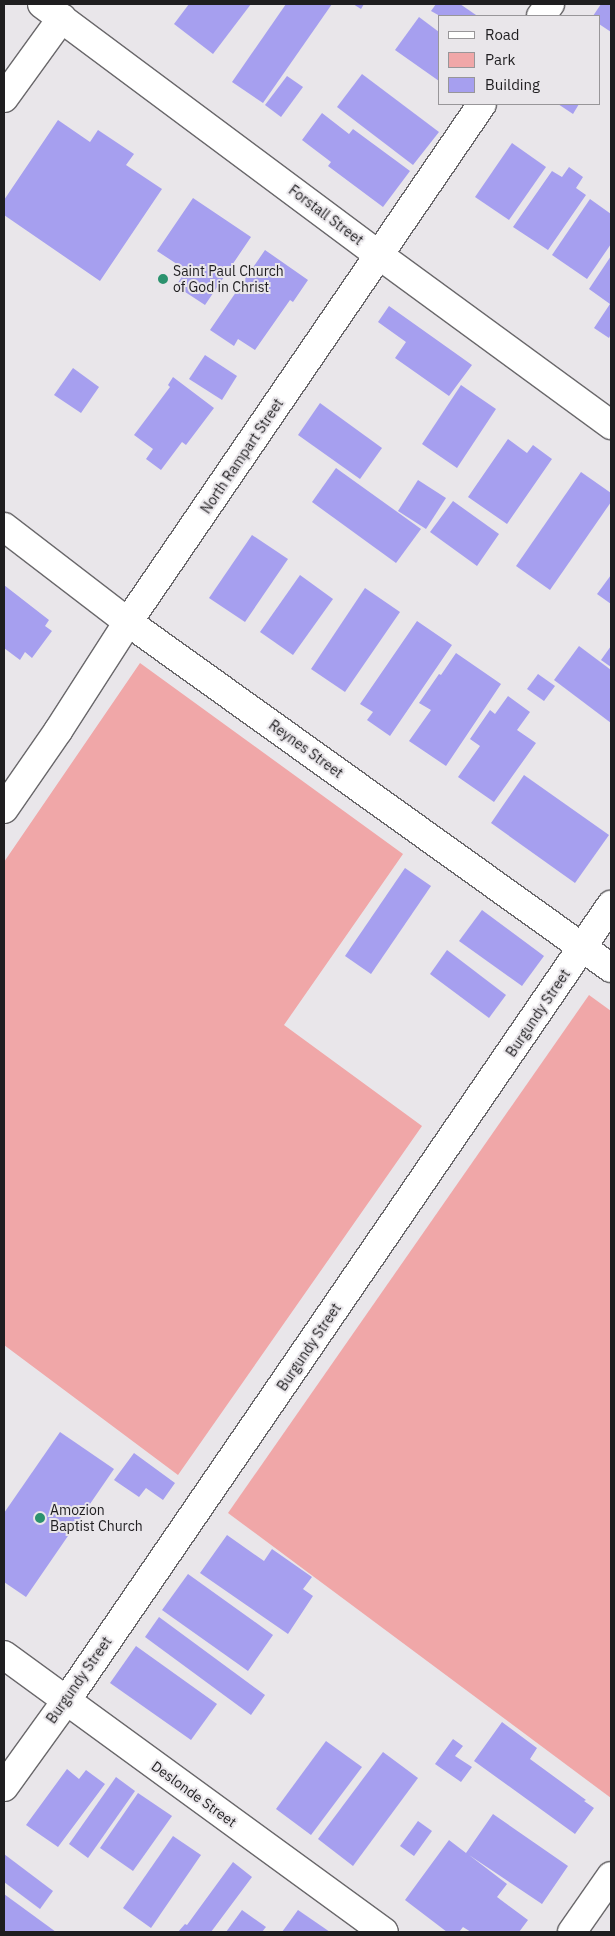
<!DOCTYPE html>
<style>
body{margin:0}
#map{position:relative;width:615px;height:1936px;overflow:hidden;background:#e9e6ea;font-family:"IBM Plex Sans",sans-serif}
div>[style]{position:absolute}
.green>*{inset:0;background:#f0a7a8}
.building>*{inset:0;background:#a69fef}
.roads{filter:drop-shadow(1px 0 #6a686b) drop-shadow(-1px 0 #6a686b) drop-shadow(0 1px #6a686b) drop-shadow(0 -1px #6a686b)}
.minor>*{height:28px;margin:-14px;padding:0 14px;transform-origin:14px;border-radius:14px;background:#fff}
.dots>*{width:14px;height:14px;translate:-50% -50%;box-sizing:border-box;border:2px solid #e9e6ea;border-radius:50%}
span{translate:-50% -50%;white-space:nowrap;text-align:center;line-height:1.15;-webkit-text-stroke:4px #e9e6ea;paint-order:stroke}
.street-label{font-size:14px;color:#1f1e20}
.poi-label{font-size:14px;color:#1f1e20}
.left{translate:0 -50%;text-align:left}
.frame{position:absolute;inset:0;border:5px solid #1f1e20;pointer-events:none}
.legend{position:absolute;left:438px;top:15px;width:162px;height:90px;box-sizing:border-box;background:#e9e6ea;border:1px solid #989699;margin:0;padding:6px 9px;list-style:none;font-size:15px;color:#1f1e20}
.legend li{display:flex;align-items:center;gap:10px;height:25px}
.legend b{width:25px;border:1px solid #989699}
</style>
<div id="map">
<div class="green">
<div style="clip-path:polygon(140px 663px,403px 854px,284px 1025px,422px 1126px,178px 1475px,4px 1345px,4px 862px)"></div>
<div style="clip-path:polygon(589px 995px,611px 1011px,611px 1798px,228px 1513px)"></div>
</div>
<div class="building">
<div style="clip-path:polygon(189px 4px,251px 4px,213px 54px,174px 24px)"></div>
<div style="clip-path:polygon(286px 4px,332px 4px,263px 103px,232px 82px)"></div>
<div style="clip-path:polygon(353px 4px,364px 4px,361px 9px)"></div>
<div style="clip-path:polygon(436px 4px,460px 4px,476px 15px,440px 16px,431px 11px)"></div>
<div style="clip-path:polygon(601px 4px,611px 4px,611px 32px,599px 24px,599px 16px,593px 16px)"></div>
<div style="clip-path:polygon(419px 17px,439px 32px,439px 81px,395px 50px)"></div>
<div style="clip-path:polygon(362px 74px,439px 132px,413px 165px,337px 107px)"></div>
<div style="clip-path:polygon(287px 76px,303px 87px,281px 117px,265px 105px)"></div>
<div style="clip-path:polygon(558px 104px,579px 104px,573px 114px)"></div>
<div style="clip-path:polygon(322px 113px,349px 134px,353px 129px,410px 171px,383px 207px,328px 166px,331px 162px,302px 140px)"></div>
<div style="clip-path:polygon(58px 120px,90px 142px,98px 130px,134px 154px,126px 165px,162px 189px,100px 281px,4px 215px,4px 200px)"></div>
<div style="clip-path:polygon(512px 143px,546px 167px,509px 220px,475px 197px)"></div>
<div style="clip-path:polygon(569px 167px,583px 177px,576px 188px,586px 195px,548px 250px,513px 227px,552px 171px,562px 177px)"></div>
<div style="clip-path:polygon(193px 198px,251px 237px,205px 305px,176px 286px,186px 270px,157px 251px)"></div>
<div style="clip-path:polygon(590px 199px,611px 214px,611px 244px,587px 279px,552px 255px)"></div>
<div style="clip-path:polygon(265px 250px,308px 280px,293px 302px,290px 300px,255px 350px,238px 339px,234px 346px,210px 330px)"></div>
<div style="clip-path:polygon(611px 256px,611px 334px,609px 338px,594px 328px,610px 304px,589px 289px)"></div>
<div style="clip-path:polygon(389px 306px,472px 365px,449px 396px,395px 358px,406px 342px,378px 322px)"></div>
<div style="clip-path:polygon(205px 355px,237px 376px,222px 400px,189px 379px)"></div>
<div style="clip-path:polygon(73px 368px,99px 387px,81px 413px,54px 395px)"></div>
<div style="clip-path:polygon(173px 377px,214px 408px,186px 445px,182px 442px,161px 470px,146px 459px,153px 449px,134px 435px,170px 387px,168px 385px)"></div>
<div style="clip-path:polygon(461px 385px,496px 409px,457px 468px,422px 444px)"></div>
<div style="clip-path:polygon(320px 403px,382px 448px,360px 479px,298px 435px)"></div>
<div style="clip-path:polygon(508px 439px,527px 453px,533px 445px,552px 459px,507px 524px,468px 497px)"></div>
<div style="clip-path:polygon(336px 468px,421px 529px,396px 563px,312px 502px)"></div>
<div style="clip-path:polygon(581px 472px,611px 493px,611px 502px,550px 590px,516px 566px)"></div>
<div style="clip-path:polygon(418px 480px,446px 498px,426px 529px,398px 511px)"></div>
<div style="clip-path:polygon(453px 501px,499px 534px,477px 566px,430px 532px)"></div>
<div style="clip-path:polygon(252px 535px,288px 559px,245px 622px,209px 598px)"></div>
<div style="clip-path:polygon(300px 575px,333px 599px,293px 655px,260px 632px)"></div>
<div style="clip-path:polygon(611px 575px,611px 604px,597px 594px)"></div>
<div style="clip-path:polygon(4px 585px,49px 620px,45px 626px,52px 631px,32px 658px,25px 652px,20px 660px,4px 648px)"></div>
<div style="clip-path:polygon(365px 588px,400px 612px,345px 692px,311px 669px)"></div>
<div style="clip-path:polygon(417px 621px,452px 645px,390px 736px,367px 720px,373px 712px,360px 704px)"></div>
<div style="clip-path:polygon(579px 646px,611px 670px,611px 723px,554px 680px)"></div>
<div style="clip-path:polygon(611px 646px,611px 667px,601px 660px)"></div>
<div style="clip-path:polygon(456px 653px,501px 684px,446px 766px,409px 741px,431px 710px,419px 703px,439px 674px,441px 675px)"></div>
<div style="clip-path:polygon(538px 674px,555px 686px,544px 701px,527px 689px)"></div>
<div style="clip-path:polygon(508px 696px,530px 712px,517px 730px,536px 743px,494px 802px,458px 777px,480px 746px,470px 739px,490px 710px,495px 714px)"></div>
<div style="clip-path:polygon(524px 775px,609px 835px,575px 883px,491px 823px)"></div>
<div style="clip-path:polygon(405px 868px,431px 886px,371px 974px,345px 956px)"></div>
<div style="clip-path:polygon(482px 910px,544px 956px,522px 986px,459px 941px)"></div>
<div style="clip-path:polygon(447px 950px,506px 995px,489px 1018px,430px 974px)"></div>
<div style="clip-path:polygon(60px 1432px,114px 1469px,26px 1597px,4px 1582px,4px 1513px)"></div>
<div style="clip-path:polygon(134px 1453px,175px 1483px,163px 1500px,146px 1488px,139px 1497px,114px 1480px)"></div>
<div style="clip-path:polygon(227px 1535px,264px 1561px,272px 1549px,312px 1577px,303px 1589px,313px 1596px,288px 1634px,200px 1573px)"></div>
<div style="clip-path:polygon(188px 1574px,273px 1635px,248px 1671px,162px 1610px)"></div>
<div style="clip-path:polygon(159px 1617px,265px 1695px,251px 1715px,145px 1637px)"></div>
<div style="clip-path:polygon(136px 1646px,217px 1704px,191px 1740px,110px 1683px)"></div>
<div style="clip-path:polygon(502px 1722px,537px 1748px,530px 1759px,586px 1800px,584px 1801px,594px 1808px,575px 1834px,474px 1761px)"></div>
<div style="clip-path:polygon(453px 1739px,463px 1746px,455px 1756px,472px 1767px,461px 1782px,435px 1764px)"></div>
<div style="clip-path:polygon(326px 1741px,362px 1767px,311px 1835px,276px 1809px)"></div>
<div style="clip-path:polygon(383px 1752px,418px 1778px,353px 1866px,318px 1839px)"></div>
<div style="clip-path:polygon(67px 1769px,79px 1779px,86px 1770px,105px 1784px,58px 1847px,26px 1825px)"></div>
<div style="clip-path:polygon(116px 1777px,135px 1791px,88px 1858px,69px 1844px)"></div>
<div style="clip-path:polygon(138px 1793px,172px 1816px,133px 1871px,100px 1848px)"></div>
<div style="clip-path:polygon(493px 1814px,568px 1866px,542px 1904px,469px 1855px,507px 1884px,497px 1897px,528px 1920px,519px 1932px,471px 1932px,463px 1927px,459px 1932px,447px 1932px,405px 1900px,449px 1840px,466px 1853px)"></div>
<div style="clip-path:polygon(418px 1821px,432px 1831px,414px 1856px,400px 1846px)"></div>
<div style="clip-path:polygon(173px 1836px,201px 1855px,151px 1928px,123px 1908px)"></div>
<div style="clip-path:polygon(4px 1854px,53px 1891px,40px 1909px,4px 1882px)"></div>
<div style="clip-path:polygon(233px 1862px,252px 1877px,211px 1932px,178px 1932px,185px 1924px,187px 1925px)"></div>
<div style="clip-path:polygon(4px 1894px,56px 1932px,4px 1932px)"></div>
<div style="clip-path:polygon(242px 1910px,266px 1927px,262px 1932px,226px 1932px)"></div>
<div style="clip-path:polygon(298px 1910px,330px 1932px,282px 1932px)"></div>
</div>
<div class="roads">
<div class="minor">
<div style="left:42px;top:4px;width:420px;rotate:36.7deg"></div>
<div style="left:379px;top:255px;width:288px;rotate:36.2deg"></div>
<div style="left:541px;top:16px;width:15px;rotate:-53deg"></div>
<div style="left:4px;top:98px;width:99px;rotate:-54.1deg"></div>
<div style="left:4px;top:527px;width:156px;rotate:37.5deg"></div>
<div style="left:128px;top:622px;width:594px;rotate:35.62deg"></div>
<div style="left:4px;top:809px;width:95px;rotate:-55.3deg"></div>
<div style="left:58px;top:731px;width:130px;rotate:-57.3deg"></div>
<div style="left:128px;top:622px;width:627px;rotate:-55.65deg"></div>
<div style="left:4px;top:1655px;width:470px;rotate:36.1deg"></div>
<div style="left:4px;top:1787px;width:106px;rotate:-54.2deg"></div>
<div style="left:66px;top:1701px;width:965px;rotate:-55.6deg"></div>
<div style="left:572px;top:1932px;width:68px;rotate:-55.1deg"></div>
</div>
</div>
<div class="dots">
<div style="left:163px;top:279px;background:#2b926e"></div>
<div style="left:40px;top:1518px;background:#2b926e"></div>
</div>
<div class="street-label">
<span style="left:326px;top:215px;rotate:37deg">Forstall Street</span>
<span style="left:242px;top:456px;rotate:-56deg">North Rampart Street</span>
<span style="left:306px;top:749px;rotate:36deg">Reynes Street</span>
<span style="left:538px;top:1013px;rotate:-56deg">Burgundy Street</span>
<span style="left:309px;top:1347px;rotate:-56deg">Burgundy Street</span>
<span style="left:79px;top:1680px;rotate:-55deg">Burgundy Street</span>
<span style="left:194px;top:1794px;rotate:36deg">Deslonde Street</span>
</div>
<div class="poi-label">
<span class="left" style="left:173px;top:279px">Saint Paul Church<br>of God in Christ</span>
<span class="left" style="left:50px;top:1518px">Amozion<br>Baptist Church</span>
</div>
<div class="frame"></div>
<ul class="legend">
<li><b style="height:6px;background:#fff"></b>Road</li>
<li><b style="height:14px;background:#f0a7a8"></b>Park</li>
<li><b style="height:14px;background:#a69fef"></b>Building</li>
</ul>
</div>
